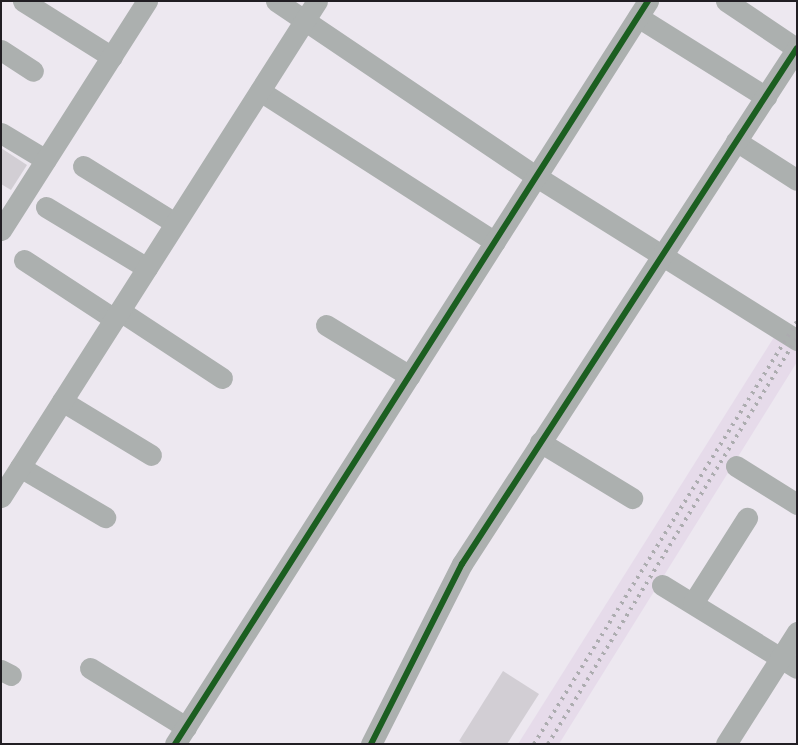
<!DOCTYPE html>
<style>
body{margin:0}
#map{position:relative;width:798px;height:745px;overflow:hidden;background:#ede8f0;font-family:Arial,sans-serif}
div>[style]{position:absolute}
.built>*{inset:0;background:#e6dbea}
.building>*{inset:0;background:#d2ced4}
.minor>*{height:21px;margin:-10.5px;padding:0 10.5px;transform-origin:10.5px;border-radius:10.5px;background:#acb0af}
.rail>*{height:4px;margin-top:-2px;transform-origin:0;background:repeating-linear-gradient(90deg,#acacaf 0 2.5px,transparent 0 7.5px)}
.cycleway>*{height:6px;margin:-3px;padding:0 3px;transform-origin:3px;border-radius:3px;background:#1b5e20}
span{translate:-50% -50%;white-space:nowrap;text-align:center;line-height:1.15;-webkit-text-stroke:5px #fff;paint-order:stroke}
.frame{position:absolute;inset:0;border:2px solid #211e23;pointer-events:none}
</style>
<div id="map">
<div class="built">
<div style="clip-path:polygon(776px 334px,797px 344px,797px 362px,559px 744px,518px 744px)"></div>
</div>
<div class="building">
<div style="clip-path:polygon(1px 148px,27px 165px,11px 190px,1px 184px)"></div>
<div style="clip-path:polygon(503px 671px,539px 694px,507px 744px,464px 744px,459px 741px)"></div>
</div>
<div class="minor">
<div style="left:23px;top:1px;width:105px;rotate:32.2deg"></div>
<div style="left:276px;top:1px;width:315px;rotate:34deg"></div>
<div style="left:537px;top:177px;width:307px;rotate:32.1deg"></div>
<div style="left:726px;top:1px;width:84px;rotate:33.9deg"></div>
<div style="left:638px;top:17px;width:151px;rotate:32deg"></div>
<div style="left:1px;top:50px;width:38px;rotate:33deg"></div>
<div style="left:260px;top:91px;width:279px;rotate:32.7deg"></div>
<div style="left:1px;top:133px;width:52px;rotate:31deg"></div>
<div style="left:736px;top:141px;width:72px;rotate:32.6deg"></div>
<div style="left:83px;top:166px;width:108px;rotate:31.8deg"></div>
<div style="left:46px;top:207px;width:118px;rotate:31.1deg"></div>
<div style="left:1px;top:230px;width:272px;rotate:-57.5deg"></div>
<div style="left:24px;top:260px;width:108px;rotate:33.2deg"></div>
<div style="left:120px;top:311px;width:122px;rotate:33.3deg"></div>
<div style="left:326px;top:325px;width:98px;rotate:31.3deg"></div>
<div style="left:62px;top:401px;width:104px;rotate:31.2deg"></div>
<div style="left:540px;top:442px;width:108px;rotate:31.3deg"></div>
<div style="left:736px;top:466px;width:72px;rotate:31.9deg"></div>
<div style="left:20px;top:467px;width:99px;rotate:30.5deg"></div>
<div style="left:1px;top:497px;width:588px;rotate:-57.5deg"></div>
<div style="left:662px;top:585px;width:158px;rotate:31.6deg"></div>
<div style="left:693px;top:603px;width:101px;rotate:-57.6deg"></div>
<div style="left:90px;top:668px;width:113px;rotate:31.6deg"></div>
<div style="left:1px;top:670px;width:11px;rotate:27deg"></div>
<div style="left:175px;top:744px;width:881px;rotate:-57.52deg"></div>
<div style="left:371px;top:744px;width:202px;rotate:-63.2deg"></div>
<div style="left:462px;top:564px;width:615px;rotate:-57.01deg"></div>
<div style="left:726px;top:744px;width:133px;rotate:-57.6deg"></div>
</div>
<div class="rail">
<div style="left:534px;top:744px;width:498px;rotate:-58.1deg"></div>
<div style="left:548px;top:744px;width:476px;rotate:-58.5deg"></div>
</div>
<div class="cycleway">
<div style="left:175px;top:744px;width:881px;rotate:-57.52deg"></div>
<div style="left:371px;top:744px;width:202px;rotate:-63.2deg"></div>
<div style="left:462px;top:564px;width:615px;rotate:-57.01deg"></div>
</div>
<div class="frame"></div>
</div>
